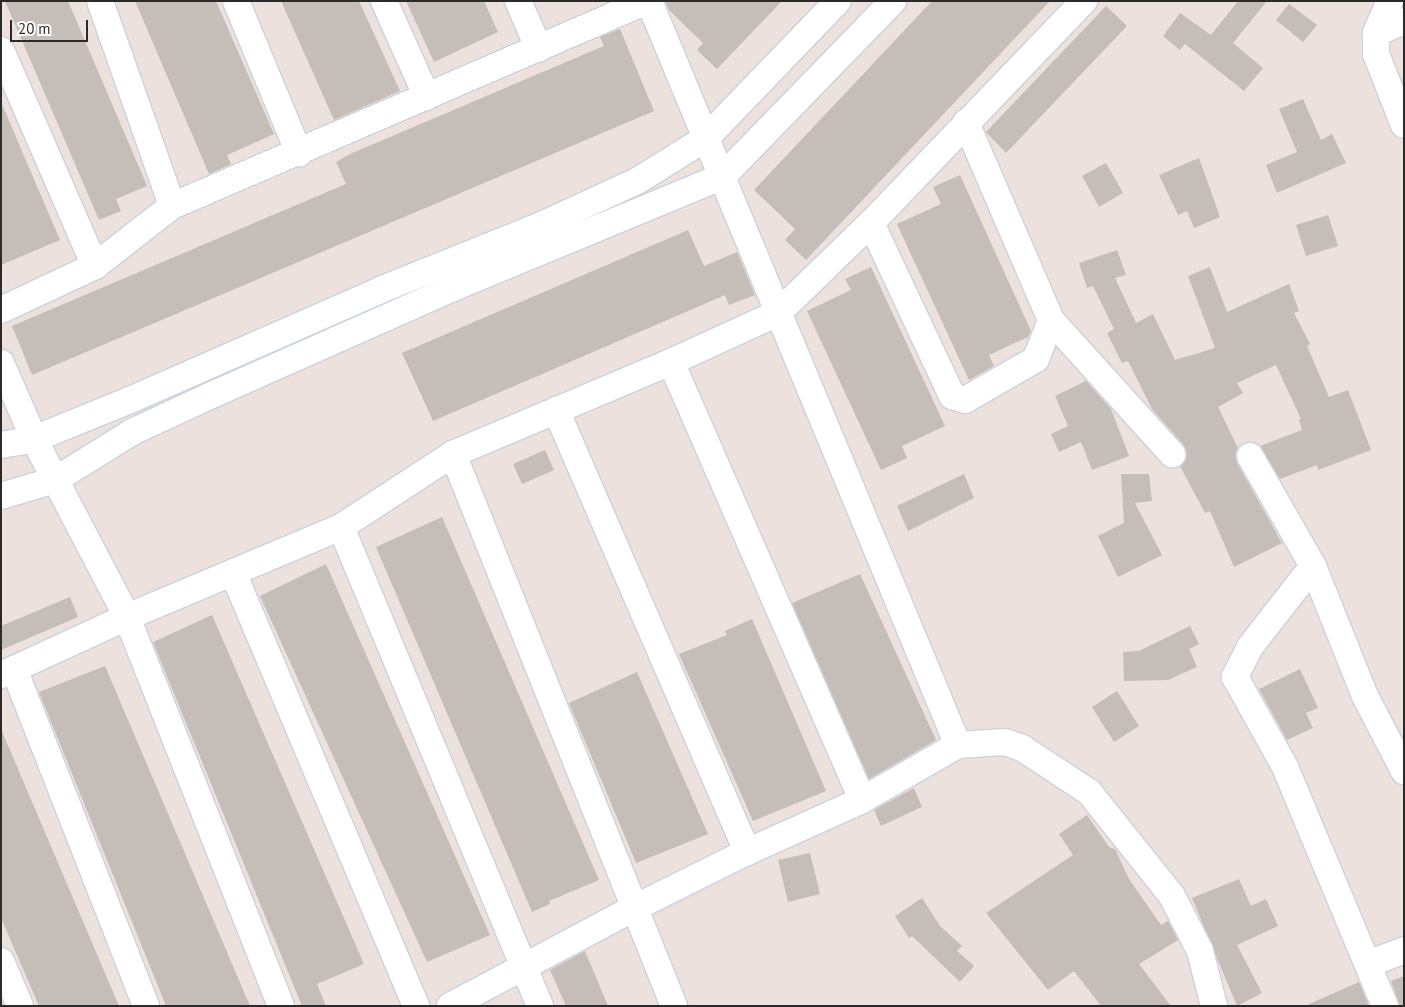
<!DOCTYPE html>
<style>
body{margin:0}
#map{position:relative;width:1405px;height:1007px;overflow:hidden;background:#ece1dc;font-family:"PT Sans",sans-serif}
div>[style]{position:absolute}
.building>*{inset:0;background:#c4bdb8}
.roads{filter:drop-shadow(1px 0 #cad2dc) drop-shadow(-1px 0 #cad2dc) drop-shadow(0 1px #cad2dc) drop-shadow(0 -1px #cad2dc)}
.minor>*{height:26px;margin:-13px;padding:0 13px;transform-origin:13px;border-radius:13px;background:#fff}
span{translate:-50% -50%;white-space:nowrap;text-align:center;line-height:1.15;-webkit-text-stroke:4.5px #fff;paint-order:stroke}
.frame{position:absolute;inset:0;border:2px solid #2a2a2a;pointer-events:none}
.scale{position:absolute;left:10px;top:20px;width:78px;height:22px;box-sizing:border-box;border:2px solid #2a2a2a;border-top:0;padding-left:6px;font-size:15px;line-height:18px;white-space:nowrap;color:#2a2a2a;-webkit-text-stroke:4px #fff;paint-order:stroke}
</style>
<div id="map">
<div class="building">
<div style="clip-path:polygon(5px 1px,68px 1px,147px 186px,116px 199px,121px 211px,99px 220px)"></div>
<div style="clip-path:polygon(135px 1px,216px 1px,274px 134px,227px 155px,231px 164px,209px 174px)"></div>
<div style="clip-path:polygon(281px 1px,359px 1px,400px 91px,334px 120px)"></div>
<div style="clip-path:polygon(406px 1px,484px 1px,498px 32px,434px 62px)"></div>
<div style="clip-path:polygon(665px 1px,782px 1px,717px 69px,697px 50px,703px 43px,669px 10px)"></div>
<div style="clip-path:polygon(932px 1px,1050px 1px,806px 260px,785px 240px,795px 229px,754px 190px)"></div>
<div style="clip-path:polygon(1238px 1px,1267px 1px,1233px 43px,1263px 68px,1244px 91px,1185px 44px,1180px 50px,1163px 36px,1180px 13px,1211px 35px)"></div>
<div style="clip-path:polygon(1289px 4px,1317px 25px,1303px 42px,1276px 20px)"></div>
<div style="clip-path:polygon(1106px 6px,1127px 26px,1006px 153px,986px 132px)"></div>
<div style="clip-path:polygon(620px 29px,654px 111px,32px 375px,12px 326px,346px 184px,336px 162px,350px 154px,604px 46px,600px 37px)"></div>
<div style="clip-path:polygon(1303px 99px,1321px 140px,1332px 134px,1346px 163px,1277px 193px,1266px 165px,1297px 152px,1279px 109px)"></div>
<div style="clip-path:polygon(1px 102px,60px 240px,1px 265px)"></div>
<div style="clip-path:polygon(1199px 158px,1220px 217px,1194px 228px,1187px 211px,1178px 215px,1159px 175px)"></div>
<div style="clip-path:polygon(1106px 163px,1123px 193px,1099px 207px,1082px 176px)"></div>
<div style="clip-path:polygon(960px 175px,1031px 331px,1028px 337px,989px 355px,994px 366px,969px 380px,897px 224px,941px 204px,933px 187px)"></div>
<div style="clip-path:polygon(1328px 215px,1338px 246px,1306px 256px,1296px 225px)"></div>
<div style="clip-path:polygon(688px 230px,704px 266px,737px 252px,755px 295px,729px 305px,725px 295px,433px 421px,402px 353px)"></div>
<div style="clip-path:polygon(1117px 250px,1126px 275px,1115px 278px,1136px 323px,1153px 314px,1175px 360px,1215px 348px,1188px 276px,1210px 267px,1227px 312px,1289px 284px,1299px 311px,1294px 313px,1310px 344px,1307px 346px,1329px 397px,1348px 390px,1371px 450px,1318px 470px,1317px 465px,1280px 479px,1260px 446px,1302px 430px,1299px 420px,1301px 419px,1276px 365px,1237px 383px,1243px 393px,1218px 407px,1238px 448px,1237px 463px,1282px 543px,1234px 567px,1210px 511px,1205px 513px,1180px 466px,1186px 458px,1183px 444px,1152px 409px,1128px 361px,1122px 363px,1107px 333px,1114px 329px,1093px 286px,1087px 288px,1079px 263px)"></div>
<div style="clip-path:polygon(871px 267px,945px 426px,902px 446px,907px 458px,881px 470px,807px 311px,851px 290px,845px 279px)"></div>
<div style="clip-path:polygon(1086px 381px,1111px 409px,1129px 456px,1092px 470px,1081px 442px,1059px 452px,1051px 434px,1068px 426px,1055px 396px)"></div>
<div style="clip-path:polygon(545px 450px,554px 470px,522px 484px,513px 464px)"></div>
<div style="clip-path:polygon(964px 474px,974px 498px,908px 531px,897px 506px)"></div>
<div style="clip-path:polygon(1121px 474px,1149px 474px,1152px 501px,1135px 503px,1162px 555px,1118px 577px,1098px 536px,1124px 523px)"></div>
<div style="clip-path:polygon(442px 517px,599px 880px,549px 901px,550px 904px,532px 912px,376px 547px)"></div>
<div style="clip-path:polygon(326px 564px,490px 935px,427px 962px,260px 596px)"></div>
<div style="clip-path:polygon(860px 574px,936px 740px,869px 779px,792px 603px)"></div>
<div style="clip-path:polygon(70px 597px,78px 617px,1px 650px,1px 626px)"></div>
<div style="clip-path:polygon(212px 615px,364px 964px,317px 984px,326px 1006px,302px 1006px,153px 642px)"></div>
<div style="clip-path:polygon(752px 619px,826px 791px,753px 821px,679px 654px,727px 635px,725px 631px)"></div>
<div style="clip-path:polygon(1190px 626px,1199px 644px,1189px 649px,1197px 667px,1168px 680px,1124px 681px,1123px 652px,1139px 651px)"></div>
<div style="clip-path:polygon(105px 666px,250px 1006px,166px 1006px,39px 692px)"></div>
<div style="clip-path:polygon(1300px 669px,1318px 708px,1306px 713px,1313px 728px,1287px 740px,1259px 689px)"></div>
<div style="clip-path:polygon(637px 672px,708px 834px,636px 863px,569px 703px)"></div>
<div style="clip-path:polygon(1117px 691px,1139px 726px,1114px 742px,1092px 707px)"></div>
<div style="clip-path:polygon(1px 729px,119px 1006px,39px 1006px,1px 918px)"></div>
<div style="clip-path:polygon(914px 788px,922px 807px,881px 826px,874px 810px)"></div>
<div style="clip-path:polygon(1087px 815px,1109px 847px,1115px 849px,1129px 879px,1161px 925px,1168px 921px,1178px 940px,1139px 964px,1171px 1006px,1101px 1006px,1074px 971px,1048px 990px,986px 913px,1073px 855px,1059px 834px)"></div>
<div style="clip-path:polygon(810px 853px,820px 894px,788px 902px,778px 860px)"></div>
<div style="clip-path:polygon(1239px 879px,1251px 906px,1266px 899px,1278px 926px,1237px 945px,1262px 993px,1237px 1006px,1192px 898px)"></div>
<div style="clip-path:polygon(922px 898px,940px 926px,962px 946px,957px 951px,974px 966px,960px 982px,912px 936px,909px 938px,895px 916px)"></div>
<div style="clip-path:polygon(585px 951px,608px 1006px,566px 1006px,550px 970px)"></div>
<div style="clip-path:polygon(1404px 976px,1404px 1006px,1400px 1006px,1391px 981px)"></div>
<div style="clip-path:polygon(1359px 982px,1369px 1006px,1305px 1006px)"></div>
</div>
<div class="roads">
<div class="minor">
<div style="left:100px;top:1px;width:217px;rotate:70.6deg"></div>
<div style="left:236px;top:1px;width:165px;rotate:67.5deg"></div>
<div style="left:384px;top:1px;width:105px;rotate:65.9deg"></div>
<div style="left:518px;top:1px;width:52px;rotate:66.4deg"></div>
<div style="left:649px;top:1px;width:806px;rotate:67.45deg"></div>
<div style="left:1390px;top:1px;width:35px;rotate:114deg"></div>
<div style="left:1376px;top:33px;width:21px;rotate:90deg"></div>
<div style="left:1376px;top:54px;width:76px;rotate:68.5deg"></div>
<div style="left:1376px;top:33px;width:30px;rotate:-23deg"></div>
<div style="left:1px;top:50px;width:236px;rotate:66.5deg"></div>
<div style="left:871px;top:223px;width:191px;rotate:64.9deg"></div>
<div style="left:952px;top:396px;width:14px;rotate:17deg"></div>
<div style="left:965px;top:400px;width:82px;rotate:-30deg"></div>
<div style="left:1036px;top:359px;width:42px;rotate:-69deg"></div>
<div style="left:1051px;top:320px;width:215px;rotate:-113.3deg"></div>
<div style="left:1px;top:310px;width:104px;rotate:-25.1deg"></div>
<div style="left:95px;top:266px;width:98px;rotate:-37.9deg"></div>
<div style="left:172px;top:206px;width:517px;rotate:-23.34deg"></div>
<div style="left:1051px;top:320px;width:181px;rotate:47.9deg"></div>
<div style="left:671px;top:362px;width:478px;rotate:66.4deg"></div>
<div style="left:1px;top:363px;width:83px;rotate:66.5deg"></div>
<div style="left:34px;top:439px;width:201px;rotate:62.4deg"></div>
<div style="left:127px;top:617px;width:418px;rotate:68.4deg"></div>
<div style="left:556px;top:410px;width:482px;rotate:66.6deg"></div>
<div style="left:1px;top:445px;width:34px;rotate:-10deg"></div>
<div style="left:34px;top:439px;width:104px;rotate:-22.1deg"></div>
<div style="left:130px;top:400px;width:273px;rotate:-23.7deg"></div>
<div style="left:380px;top:290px;width:169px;rotate:-21.9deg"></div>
<div style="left:537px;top:227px;width:110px;rotate:-24.7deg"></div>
<div style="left:637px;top:181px;width:81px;rotate:-31.9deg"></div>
<div style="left:706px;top:138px;width:190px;rotate:-46.1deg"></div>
<div style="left:453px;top:454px;width:595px;rotate:68.18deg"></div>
<div style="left:1250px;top:456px;width:127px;rotate:60.2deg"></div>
<div style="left:1313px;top:566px;width:140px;rotate:68.2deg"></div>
<div style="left:1365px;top:696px;width:85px;rotate:62.5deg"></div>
<div style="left:1px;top:496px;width:56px;rotate:-16.5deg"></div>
<div style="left:55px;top:480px;width:91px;rotate:-31.9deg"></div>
<div style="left:132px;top:432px;width:93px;rotate:-24.9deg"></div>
<div style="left:216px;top:393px;width:259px;rotate:-23.9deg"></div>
<div style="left:453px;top:288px;width:292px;rotate:-22.5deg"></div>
<div style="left:723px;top:176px;width:244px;rotate:-45.8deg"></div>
<div style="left:341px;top:527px;width:519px;rotate:67.44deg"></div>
<div style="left:1313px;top:566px;width:103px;rotate:127.9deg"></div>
<div style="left:1250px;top:647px;width:34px;rotate:117deg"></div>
<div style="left:1235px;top:677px;width:103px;rotate:60.9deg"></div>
<div style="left:1285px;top:767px;width:259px;rotate:67.3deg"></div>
<div style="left:234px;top:575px;width:468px;rotate:67.1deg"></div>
<div style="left:14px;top:669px;width:362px;rotate:68.6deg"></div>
<div style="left:1px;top:675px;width:139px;rotate:-24.7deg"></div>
<div style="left:127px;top:617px;width:232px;rotate:-22.8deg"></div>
<div style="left:341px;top:527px;width:134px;rotate:-33.1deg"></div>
<div style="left:453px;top:454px;width:237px;rotate:-22.9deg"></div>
<div style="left:671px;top:362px;width:118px;rotate:-24.6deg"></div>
<div style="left:778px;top:313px;width:129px;rotate:-44.1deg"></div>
<div style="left:871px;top:223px;width:308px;rotate:-46.2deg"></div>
<div style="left:1px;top:961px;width:49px;rotate:67.1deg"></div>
<div style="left:1368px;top:964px;width:39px;rotate:-21deg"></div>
<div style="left:450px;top:1006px;width:208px;rotate:-28deg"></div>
<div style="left:634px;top:908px;width:126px;rotate:-26.4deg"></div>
<div style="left:747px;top:852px;width:126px;rotate:-24.3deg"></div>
<div style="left:862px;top:800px;width:111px;rotate:-29.8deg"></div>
<div style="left:958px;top:745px;width:47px;rotate:-3.7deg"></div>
<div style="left:1005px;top:742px;width:18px;rotate:19deg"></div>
<div style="left:1022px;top:748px;width:80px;rotate:33.3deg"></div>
<div style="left:1089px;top:792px;width:133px;rotate:51.4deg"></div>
<div style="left:1172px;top:896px;width:62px;rotate:63deg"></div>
<div style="left:1200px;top:951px;width:57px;rotate:75.7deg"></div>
</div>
</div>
<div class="frame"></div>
<div class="scale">20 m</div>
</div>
